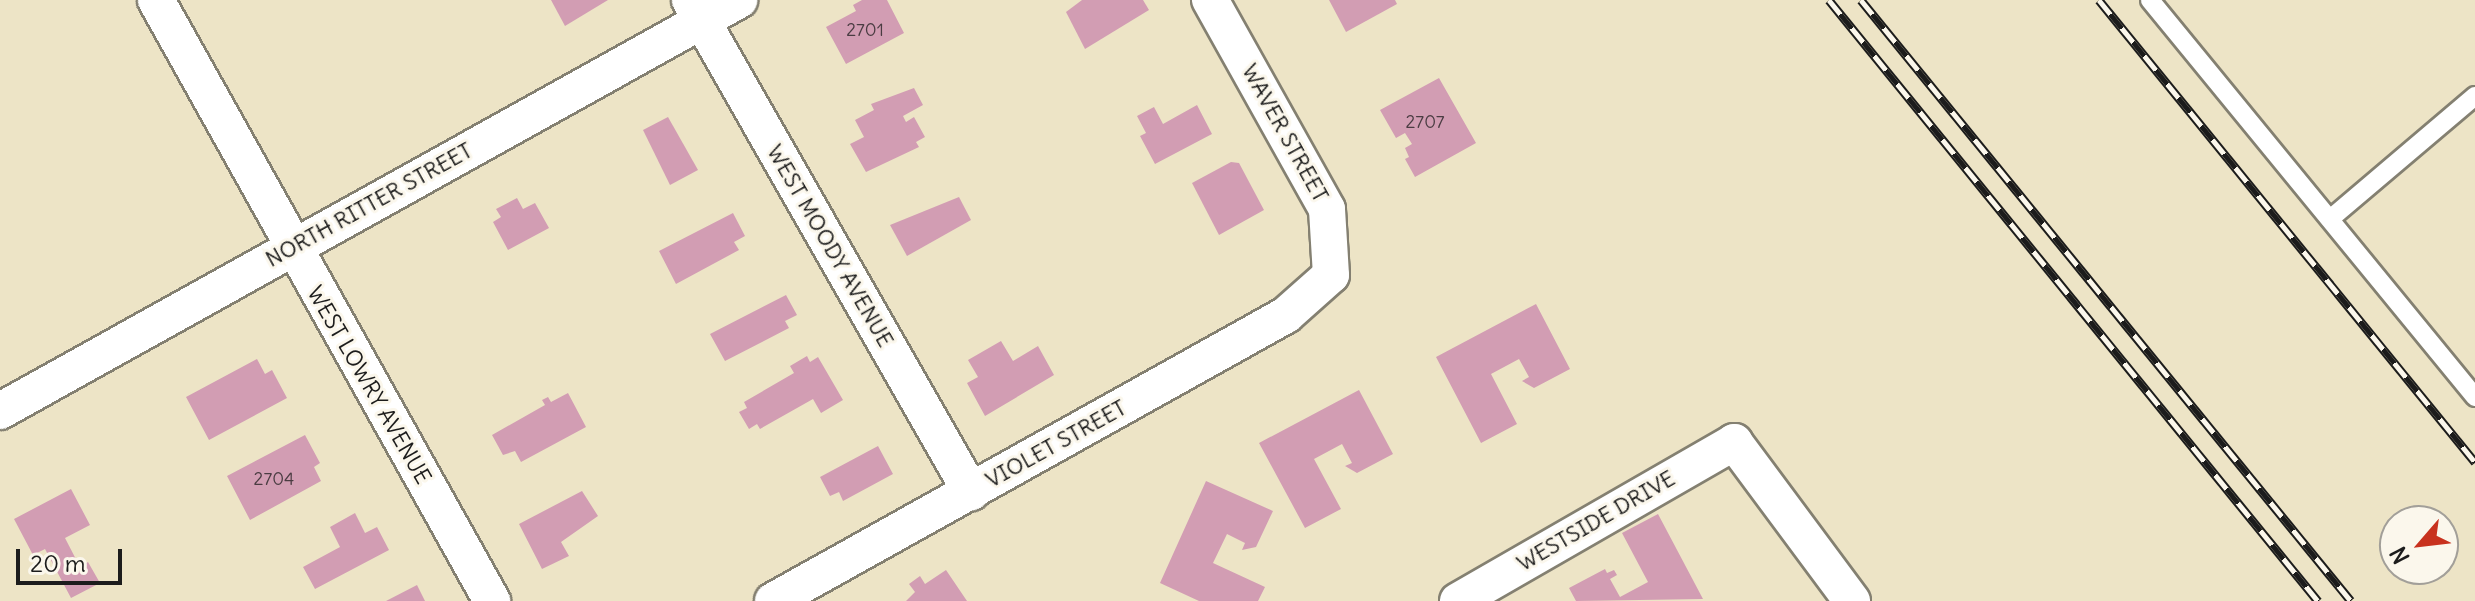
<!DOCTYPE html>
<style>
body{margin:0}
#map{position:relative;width:2475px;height:601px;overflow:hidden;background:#ede4c6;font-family:Delius,sans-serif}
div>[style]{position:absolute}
.building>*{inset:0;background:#d29db3}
.roads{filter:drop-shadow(2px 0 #848071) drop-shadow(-2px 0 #848071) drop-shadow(0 2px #848071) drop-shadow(0 -2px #848071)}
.lane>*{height:18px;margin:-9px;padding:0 9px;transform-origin:9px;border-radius:9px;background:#fff}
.street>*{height:36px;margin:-18px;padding:0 18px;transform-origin:18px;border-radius:18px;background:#fff}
.rail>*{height:9px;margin-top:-4.5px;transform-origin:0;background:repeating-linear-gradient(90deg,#fbf7ec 0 18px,#1c1c1c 0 36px);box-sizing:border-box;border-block:2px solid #1c1c1c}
span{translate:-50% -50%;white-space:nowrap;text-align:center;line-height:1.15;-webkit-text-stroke:6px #fbf7ec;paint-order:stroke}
.number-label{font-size:18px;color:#4a3c42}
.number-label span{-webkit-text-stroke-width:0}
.street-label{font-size:22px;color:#1c1c1c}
.north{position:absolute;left:2379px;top:505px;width:80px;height:80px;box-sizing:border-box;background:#fbf7ec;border:2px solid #a29f99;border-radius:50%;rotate:242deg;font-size:22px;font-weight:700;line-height:32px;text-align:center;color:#1c1c1c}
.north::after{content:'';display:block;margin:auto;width:28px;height:36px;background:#c8321e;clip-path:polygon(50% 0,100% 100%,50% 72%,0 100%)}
.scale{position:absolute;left:16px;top:549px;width:106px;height:36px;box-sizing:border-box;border:4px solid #1c1c1c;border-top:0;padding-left:10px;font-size:24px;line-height:28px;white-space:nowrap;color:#1c1c1c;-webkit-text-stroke:6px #fbf7ec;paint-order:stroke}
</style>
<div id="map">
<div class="building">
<div style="clip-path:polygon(551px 0,608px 0,565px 26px)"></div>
<div style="clip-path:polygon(862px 0,887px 0,904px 33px,846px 64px,826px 27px,856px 11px,853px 5px)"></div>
<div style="clip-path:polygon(1082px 0,1143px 0,1149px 10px,1085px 49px,1066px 12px)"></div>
<div style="clip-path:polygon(1329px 0,1395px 0,1397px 4px,1346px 32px)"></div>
<div style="clip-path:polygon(1439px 78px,1476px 143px,1415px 177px,1405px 159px,1409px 157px,1405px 148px,1412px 144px,1405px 133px,1396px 138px,1380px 110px)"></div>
<div style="clip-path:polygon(914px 88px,923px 105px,903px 116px,906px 122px,914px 117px,925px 137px,916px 142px,919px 147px,866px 172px,850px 144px,864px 137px,855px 120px,874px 110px,871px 104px)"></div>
<div style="clip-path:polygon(1197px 105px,1212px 134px,1155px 164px,1140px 136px,1146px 133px,1137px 116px,1154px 107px,1163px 124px)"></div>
<div style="clip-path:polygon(668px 117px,698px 170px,670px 185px,643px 130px)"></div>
<div style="clip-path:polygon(1231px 162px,1239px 163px,1264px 210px,1219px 235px,1192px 183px)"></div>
<div style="clip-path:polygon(959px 197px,971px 220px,907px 256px,890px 225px)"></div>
<div style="clip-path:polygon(517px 198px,523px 209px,535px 203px,549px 228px,508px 250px,493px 222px,501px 217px,496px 209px)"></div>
<div style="clip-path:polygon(733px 213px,745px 236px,734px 242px,739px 250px,676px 284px,659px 251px)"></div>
<div style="clip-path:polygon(786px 295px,797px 315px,785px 321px,789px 328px,725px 361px,710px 334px)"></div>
<div style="clip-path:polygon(1536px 304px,1570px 369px,1534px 388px,1522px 381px,1529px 377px,1519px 359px,1491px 374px,1517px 424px,1481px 443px,1436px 357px)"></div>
<div style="clip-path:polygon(1001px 341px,1013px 361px,1038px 346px,1054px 375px,985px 416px,967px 383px,978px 377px,968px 360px)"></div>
<div style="clip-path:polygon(807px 356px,810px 362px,818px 357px,843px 400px,821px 413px,813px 399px,760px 429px,757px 424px,749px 429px,739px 412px,747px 408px,744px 402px,794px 373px,790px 366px)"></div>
<div style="clip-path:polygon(257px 359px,265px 374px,272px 370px,287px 398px,209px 440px,186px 397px)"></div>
<div style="clip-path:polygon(1359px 390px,1393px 454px,1357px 473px,1345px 466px,1352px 463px,1342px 444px,1314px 459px,1341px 509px,1305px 528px,1259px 443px)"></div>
<div style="clip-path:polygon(568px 393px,586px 427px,521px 462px,515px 451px,503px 455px,492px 435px,545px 405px,542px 400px,548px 397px,551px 402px)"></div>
<div style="clip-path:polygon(305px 435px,320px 463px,314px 467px,321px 481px,250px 520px,227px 476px)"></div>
<div style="clip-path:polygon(878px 446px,893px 474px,843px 501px,839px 492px,830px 496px,820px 477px)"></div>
<div style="clip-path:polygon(1206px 481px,1273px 511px,1256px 547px,1242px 550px,1245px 543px,1227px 534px,1213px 563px,1265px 587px,1258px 601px,1199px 601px,1160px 583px)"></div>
<div style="clip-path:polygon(71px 489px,90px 525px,65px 538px,80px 567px,88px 562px,100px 583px,71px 598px,45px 549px,33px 555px,14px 519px)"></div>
<div style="clip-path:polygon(582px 491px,598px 516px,561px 542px,569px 556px,542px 569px,519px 524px)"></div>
<div style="clip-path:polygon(355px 513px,365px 533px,377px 527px,389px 550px,315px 589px,303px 567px,340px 547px,330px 527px)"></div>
<div style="clip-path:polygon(1658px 514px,1703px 599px,1576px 601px,1569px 588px,1605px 569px,1607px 573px,1614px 570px,1617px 575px,1610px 579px,1620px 597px,1648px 582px,1622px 533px)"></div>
<div style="clip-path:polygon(946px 570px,967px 601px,906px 601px,915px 592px,909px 584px,920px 576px,925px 584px)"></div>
<div style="clip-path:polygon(417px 585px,425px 601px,386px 601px)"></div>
</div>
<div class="roads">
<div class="lane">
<div style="left:2150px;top:0;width:513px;rotate:50.69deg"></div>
<div style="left:2330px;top:219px;width:190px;rotate:-40.3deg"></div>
</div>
<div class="street">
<div style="left:156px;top:0;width:689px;rotate:60.79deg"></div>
<div style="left:690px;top:0;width:567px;rotate:60.27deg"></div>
<div style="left:0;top:411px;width:846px;rotate:-29.08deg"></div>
<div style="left:773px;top:601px;width:587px;rotate:-29.14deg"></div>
<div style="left:1286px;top:315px;width:60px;rotate:-41.6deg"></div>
<div style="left:1331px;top:275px;width:66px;rotate:-93.5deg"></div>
<div style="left:1327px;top:209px;width:240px;rotate:-119.2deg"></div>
<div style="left:1458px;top:601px;width:319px;rotate:-29.9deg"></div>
<div style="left:1734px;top:442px;width:198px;rotate:53.4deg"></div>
</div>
</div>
<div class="rail">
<div style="left:1829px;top:0;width:775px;rotate:50.87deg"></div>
<div style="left:1861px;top:0;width:775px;rotate:50.81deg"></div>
<div style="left:2099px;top:0;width:596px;rotate:50.86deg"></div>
</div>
<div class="number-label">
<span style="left:865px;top:30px">2701</span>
<span style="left:1425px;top:122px">2707</span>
<span style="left:274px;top:479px">2704</span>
</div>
<div class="street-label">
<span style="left:1285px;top:133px;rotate:61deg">WAVER STREET</span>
<span style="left:369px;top:205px;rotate:-29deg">NORTH RITTER STREET</span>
<span style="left:830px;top:246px;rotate:60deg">WEST MOODY AVENUE</span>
<span style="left:369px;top:385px;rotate:60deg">WEST LOWRY AVENUE</span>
<span style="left:1056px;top:444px;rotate:-29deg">VIOLET STREET</span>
<span style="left:1596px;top:521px;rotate:-30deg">WESTSIDE DRIVE</span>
</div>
<div class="north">N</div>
<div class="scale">20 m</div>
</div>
